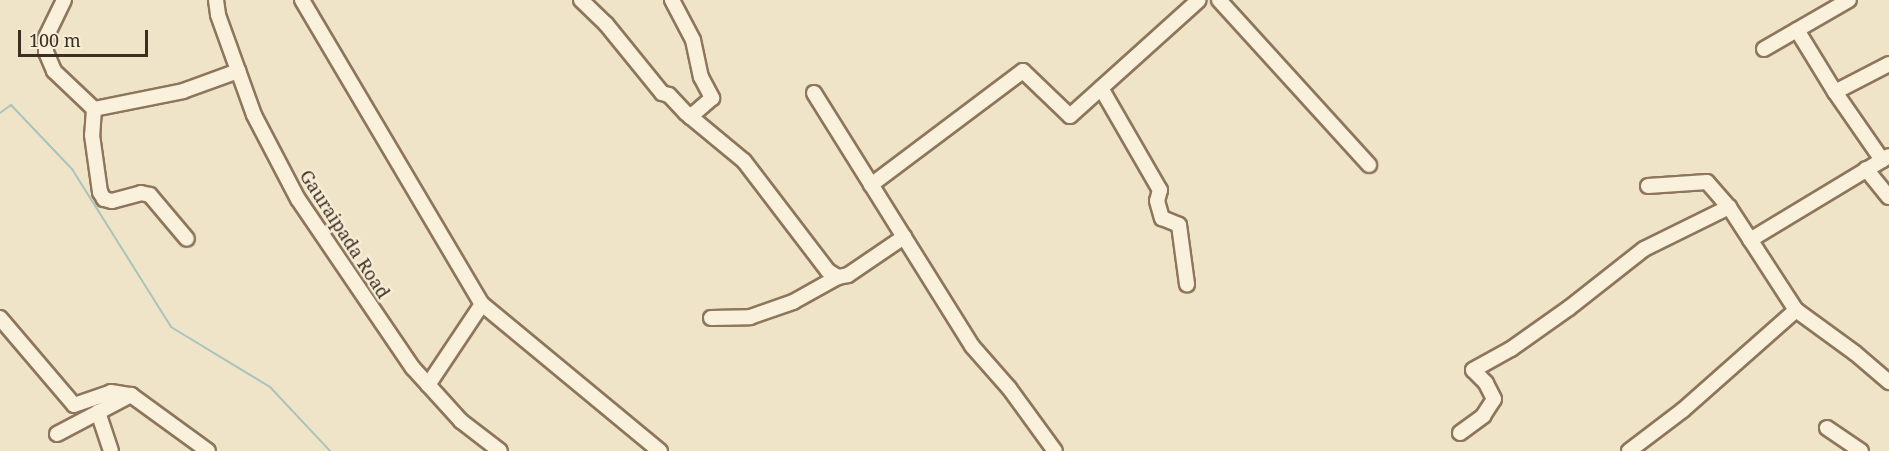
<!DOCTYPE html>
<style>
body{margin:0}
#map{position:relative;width:1889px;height:451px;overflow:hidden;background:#f0e4c8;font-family:"Noto Serif",serif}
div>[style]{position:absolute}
.stream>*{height:2px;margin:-1px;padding:0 1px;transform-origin:1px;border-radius:1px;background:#a9c4bc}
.roads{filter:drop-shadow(2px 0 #8d765c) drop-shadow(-2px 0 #8d765c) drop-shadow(0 2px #8d765c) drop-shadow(0 -2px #8d765c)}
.minor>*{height:14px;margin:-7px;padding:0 7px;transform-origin:7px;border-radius:7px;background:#faf1dc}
span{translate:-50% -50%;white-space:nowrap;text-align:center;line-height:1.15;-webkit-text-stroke:4.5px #f7eed8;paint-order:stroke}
.street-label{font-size:18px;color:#3d2e20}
.scale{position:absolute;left:18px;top:30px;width:130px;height:27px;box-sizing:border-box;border:3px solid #3d2e20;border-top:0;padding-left:8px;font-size:18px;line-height:21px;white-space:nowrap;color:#3d2e20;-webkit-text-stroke:4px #f7eed8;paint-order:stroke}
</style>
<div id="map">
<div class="stream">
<div style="left:0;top:113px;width:14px;rotate:-36deg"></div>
<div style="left:11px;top:105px;width:88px;rotate:46.4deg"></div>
<div style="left:72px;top:169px;width:186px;rotate:57.9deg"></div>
<div style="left:171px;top:327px;width:116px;rotate:31.2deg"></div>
<div style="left:270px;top:387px;width:88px;rotate:46.8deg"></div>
</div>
<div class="roads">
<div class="minor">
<div style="left:64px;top:0;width:41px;rotate:115.9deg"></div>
<div style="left:46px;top:37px;width:15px;rotate:90deg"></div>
<div style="left:46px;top:52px;width:21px;rotate:67deg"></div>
<div style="left:54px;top:71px;width:55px;rotate:43.5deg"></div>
<div style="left:94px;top:109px;width:26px;rotate:94deg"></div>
<div style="left:92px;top:135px;width:58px;rotate:82deg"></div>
<div style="left:100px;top:192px;width:8px;rotate:60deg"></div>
<div style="left:104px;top:199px;width:8px;rotate:14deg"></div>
<div style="left:112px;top:201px;width:30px;rotate:-15deg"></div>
<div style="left:141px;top:193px;width:9px;rotate:13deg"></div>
<div style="left:150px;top:195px;width:57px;rotate:49.9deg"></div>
<div style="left:216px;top:0;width:15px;rotate:82deg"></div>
<div style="left:218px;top:15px;width:106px;rotate:70.2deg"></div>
<div style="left:254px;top:115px;width:95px;rotate:62.4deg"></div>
<div style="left:298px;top:199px;width:204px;rotate:55.8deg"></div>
<div style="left:413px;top:368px;width:72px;rotate:47.8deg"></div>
<div style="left:461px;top:421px;width:49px;rotate:37.6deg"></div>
<div style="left:302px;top:0;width:353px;rotate:59.4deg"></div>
<div style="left:482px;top:304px;width:231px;rotate:39.6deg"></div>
<div style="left:581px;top:0;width:35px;rotate:44deg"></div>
<div style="left:606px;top:24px;width:89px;rotate:50.9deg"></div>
<div style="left:662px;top:93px;width:7px;rotate:16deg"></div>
<div style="left:669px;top:95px;width:25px;rotate:47deg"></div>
<div style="left:686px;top:113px;width:75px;rotate:39.6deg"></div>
<div style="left:744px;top:161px;width:138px;rotate:52.6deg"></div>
<div style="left:828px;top:271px;width:12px;rotate:31deg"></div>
<div style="left:838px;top:277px;width:10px;rotate:-11deg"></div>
<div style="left:848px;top:275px;width:68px;rotate:-34.2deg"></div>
<div style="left:672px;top:0;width:45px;rotate:62.3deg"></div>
<div style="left:693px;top:40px;width:38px;rotate:78deg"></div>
<div style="left:701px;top:77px;width:24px;rotate:62deg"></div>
<div style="left:712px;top:98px;width:29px;rotate:139deg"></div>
<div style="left:1219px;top:0;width:223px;rotate:47.7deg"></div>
<div style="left:1797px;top:30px;width:73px;rotate:58.5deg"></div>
<div style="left:1835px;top:92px;width:83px;rotate:55.3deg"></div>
<div style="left:1764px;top:49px;width:98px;rotate:-30deg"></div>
<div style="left:1101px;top:88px;width:118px;rotate:60deg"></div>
<div style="left:1160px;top:190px;width:11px;rotate:105deg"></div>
<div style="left:1157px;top:201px;width:18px;rotate:74deg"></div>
<div style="left:1162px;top:218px;width:18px;rotate:22deg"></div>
<div style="left:1179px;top:225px;width:60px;rotate:82.3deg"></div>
<div style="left:1835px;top:92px;width:61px;rotate:-27.4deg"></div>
<div style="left:814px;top:93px;width:298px;rotate:58deg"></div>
<div style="left:972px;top:346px;width:56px;rotate:48.6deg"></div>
<div style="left:1009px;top:388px;width:78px;rotate:53.9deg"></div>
<div style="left:94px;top:109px;width:91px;rotate:-11.4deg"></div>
<div style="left:183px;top:91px;width:59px;rotate:-20deg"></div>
<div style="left:1866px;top:169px;width:36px;rotate:51deg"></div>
<div style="left:871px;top:185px;width:190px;rotate:-36.9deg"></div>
<div style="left:1023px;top:71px;width:65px;rotate:43.8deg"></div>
<div style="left:1070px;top:116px;width:173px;rotate:-42deg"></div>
<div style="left:1648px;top:186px;width:59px;rotate:-3.9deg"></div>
<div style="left:1707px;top:182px;width:33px;rotate:49deg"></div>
<div style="left:1750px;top:240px;width:162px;rotate:-31.1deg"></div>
<div style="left:0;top:318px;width:114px;rotate:49.6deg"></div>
<div style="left:74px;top:405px;width:39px;rotate:-19deg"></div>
<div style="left:111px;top:392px;width:20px;rotate:9deg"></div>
<div style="left:131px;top:395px;width:95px;rotate:36deg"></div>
<div style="left:711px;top:318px;width:39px;rotate:-1deg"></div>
<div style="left:750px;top:317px;width:46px;rotate:-19.2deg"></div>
<div style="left:793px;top:302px;width:51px;rotate:-29.1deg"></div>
<div style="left:428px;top:385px;width:97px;rotate:-56.3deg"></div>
<div style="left:98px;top:412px;width:41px;rotate:71.6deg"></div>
<div style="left:1827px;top:428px;width:41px;rotate:34.1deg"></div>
<div style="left:1460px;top:433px;width:29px;rotate:-36deg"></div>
<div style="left:1483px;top:416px;width:20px;rotate:-57deg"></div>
<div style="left:1494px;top:399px;width:18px;rotate:-117deg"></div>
<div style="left:1486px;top:383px;width:18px;rotate:-135deg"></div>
<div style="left:1473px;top:370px;width:43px;rotate:-28.9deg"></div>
<div style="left:1511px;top:349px;width:71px;rotate:-35.3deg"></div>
<div style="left:1569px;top:308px;width:95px;rotate:-38.2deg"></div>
<div style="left:1644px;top:249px;width:95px;rotate:-26.3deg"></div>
<div style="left:1729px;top:207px;width:123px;rotate:57deg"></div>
<div style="left:57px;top:434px;width:84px;rotate:-27.8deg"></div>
<div style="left:1629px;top:451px;width:68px;rotate:-37.2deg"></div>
<div style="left:1683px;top:410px;width:151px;rotate:-41.5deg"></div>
<div style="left:1796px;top:310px;width:73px;rotate:36.1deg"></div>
<div style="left:1855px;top:353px;width:45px;rotate:40.5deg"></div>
</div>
</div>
<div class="street-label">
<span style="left:345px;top:234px;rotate:57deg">Gauraipada Road</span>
</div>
<div class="scale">100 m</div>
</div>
